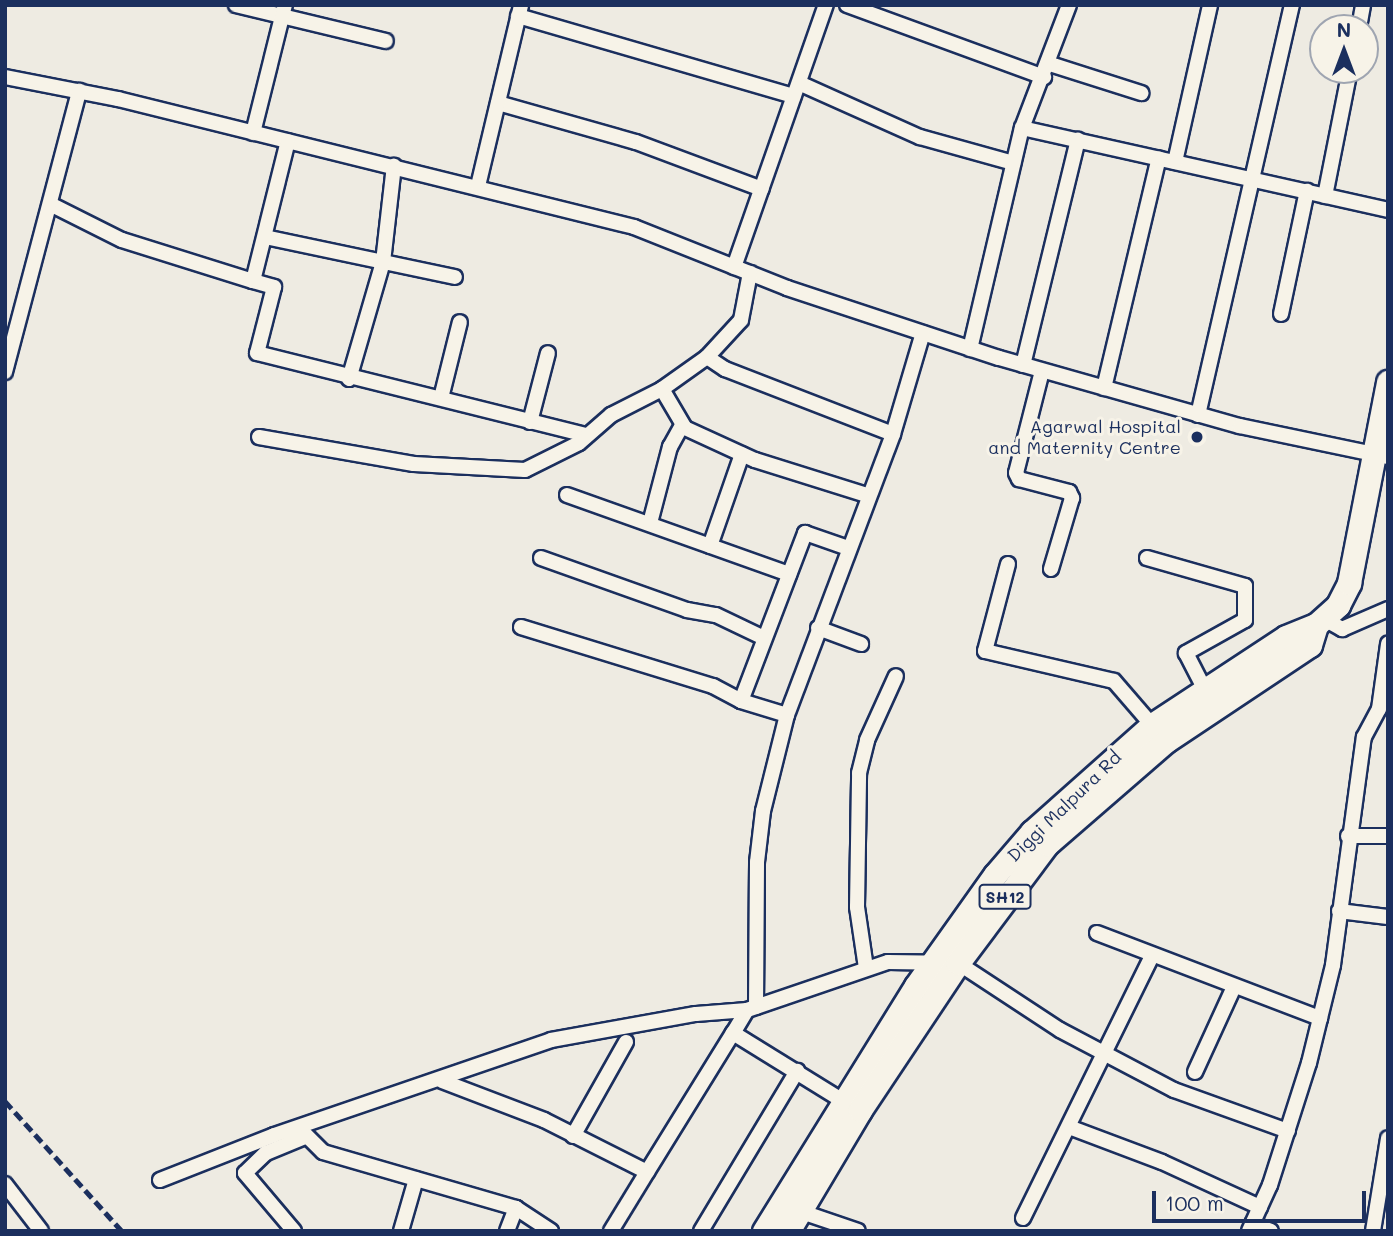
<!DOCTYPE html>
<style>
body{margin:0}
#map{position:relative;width:1393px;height:1236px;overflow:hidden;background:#eeebe2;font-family:Mali,sans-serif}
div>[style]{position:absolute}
.roads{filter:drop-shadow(2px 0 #1b2f5e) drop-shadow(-2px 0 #1b2f5e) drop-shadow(0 2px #1b2f5e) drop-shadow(0 -2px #1b2f5e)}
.street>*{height:14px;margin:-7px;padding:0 7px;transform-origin:7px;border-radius:7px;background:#f7f3e8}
.primary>*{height:23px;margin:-11.5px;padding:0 11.5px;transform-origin:11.5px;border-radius:11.5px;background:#f7f3e8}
.rail>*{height:4.5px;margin-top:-2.25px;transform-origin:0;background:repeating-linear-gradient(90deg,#1b2f5e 0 10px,transparent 0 15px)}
.dots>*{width:19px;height:19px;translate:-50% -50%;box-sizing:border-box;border:4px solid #f7f3e8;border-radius:50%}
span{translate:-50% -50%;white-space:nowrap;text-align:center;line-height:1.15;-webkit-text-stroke:6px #f7f3e8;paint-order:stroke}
.shield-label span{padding:2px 5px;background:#f7f3e8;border:2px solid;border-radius:5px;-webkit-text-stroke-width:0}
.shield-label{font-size:16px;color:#1b2f5e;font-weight:700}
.poi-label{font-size:18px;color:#1b2f5e}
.right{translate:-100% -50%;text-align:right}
.street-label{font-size:18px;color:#1b2f5e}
.frame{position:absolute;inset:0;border:7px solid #1b2f5e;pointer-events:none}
.north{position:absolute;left:1309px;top:14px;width:70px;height:70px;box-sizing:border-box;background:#f7f3e8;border:2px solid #9fa5b1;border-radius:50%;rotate:0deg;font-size:19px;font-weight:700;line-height:28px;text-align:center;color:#1b2f5e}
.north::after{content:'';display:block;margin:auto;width:24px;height:32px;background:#1b2f5e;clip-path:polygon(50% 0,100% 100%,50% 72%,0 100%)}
.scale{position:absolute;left:1152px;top:1191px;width:214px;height:32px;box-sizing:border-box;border:4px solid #1b2f5e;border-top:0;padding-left:9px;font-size:21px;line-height:24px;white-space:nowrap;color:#1b2f5e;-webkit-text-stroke:5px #f7f3e8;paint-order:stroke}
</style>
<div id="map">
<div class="roads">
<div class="street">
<div style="left:236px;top:5px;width:154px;rotate:13.5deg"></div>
<div style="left:847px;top:5px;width:210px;rotate:20.1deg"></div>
<div style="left:518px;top:16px;width:287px;rotate:16.2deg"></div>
<div style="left:1359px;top:28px;width:23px;rotate:-80deg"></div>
<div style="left:1050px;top:64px;width:96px;rotate:17.7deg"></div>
<div style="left:5px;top:77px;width:115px;rotate:11deg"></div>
<div style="left:118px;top:99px;width:532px;rotate:13.93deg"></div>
<div style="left:634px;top:227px;width:165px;rotate:21.7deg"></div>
<div style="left:787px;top:288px;width:223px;rotate:18.3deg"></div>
<div style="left:999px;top:358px;width:250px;rotate:15.8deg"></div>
<div style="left:1240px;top:426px;width:151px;rotate:11.8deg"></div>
<div style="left:799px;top:83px;width:133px;rotate:24.1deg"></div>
<div style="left:920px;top:137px;width:97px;rotate:15.6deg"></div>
<div style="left:498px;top:103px;width:143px;rotate:15.8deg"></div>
<div style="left:636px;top:142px;width:134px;rotate:20.5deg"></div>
<div style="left:1022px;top:128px;width:375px;rotate:12.6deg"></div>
<div style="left:253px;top:133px;width:132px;rotate:-76deg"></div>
<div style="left:1175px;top:162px;width:161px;rotate:-77.4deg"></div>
<div style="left:478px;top:186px;width:186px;rotate:-76.6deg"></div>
<div style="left:1325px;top:196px;width:128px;rotate:-78.8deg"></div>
<div style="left:52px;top:205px;width:78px;rotate:26.6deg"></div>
<div style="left:122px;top:240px;width:137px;rotate:17.4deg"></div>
<div style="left:253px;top:281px;width:144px;rotate:-76deg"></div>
<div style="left:265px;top:237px;width:194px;rotate:11.9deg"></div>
<div style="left:734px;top:267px;width:278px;rotate:-70.7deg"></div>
<div style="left:253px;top:281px;width:22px;rotate:16deg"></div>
<div style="left:274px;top:287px;width:68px;rotate:104.4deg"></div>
<div style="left:257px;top:353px;width:340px;rotate:14deg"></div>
<div style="left:1281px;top:314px;width:126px;rotate:-78.1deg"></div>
<div style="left:970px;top:349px;width:227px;rotate:-76.8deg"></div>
<div style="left:1022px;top:128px;width:132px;rotate:-69.1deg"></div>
<div style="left:707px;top:357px;width:22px;rotate:34deg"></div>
<div style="left:725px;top:369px;width:180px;rotate:21.2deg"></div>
<div style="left:1023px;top:365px;width:232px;rotate:-76.3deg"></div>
<div style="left:1042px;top:371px;width:105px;rotate:104.3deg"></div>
<div style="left:1016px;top:473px;width:7px;rotate:63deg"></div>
<div style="left:1019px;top:479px;width:52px;rotate:14.6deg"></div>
<div style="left:1069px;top:492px;width:7px;rotate:63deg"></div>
<div style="left:1072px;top:498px;width:74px;rotate:106.5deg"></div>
<div style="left:5px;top:372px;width:291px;rotate:-75.2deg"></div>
<div style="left:349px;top:379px;width:122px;rotate:-73.8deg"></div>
<div style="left:383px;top:262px;width:97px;rotate:-83.5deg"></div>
<div style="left:1104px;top:388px;width:236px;rotate:-76.6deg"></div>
<div style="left:662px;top:389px;width:45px;rotate:59.5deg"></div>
<div style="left:685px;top:428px;width:77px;rotate:24.6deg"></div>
<div style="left:755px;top:460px;width:117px;rotate:17.4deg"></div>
<div style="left:441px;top:398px;width:78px;rotate:-76deg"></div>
<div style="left:1198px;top:415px;width:421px;rotate:-77.1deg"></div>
<div style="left:530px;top:422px;width:71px;rotate:-75.4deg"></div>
<div style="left:259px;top:437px;width:157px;rotate:9.9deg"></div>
<div style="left:414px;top:464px;width:111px;rotate:3.1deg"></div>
<div style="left:525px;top:470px;width:60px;rotate:-26.6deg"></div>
<div style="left:579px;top:443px;width:43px;rotate:-41.2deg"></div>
<div style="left:611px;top:415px;width:57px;rotate:-27deg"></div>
<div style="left:662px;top:389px;width:55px;rotate:-35.4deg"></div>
<div style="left:707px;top:357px;width:50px;rotate:-47.4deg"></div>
<div style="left:741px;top:320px;width:48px;rotate:-79.2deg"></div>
<div style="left:567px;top:495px;width:236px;rotate:19.6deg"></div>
<div style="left:650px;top:523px;width:79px;rotate:-75.3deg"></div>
<div style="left:670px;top:447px;width:25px;rotate:-61deg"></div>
<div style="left:710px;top:546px;width:97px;rotate:-70.8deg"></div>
<div style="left:541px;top:558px;width:155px;rotate:19.6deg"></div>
<div style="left:687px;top:610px;width:29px;rotate:10deg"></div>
<div style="left:716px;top:615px;width:51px;rotate:25.6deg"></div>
<div style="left:1147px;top:558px;width:102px;rotate:15.9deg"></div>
<div style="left:1245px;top:586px;width:34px;rotate:90deg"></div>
<div style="left:1245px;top:620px;width:68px;rotate:150.8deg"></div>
<div style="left:1186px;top:653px;width:42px;rotate:62.8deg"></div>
<div style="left:1008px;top:564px;width:90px;rotate:104.8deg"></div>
<div style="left:985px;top:651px;width:132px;rotate:13.1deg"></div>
<div style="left:1114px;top:681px;width:58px;rotate:49.2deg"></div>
<div style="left:1324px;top:619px;width:21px;rotate:29deg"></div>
<div style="left:1342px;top:629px;width:50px;rotate:-23.5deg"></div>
<div style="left:521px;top:627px;width:201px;rotate:17.1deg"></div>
<div style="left:713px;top:686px;width:32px;rotate:28deg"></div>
<div style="left:741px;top:701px;width:48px;rotate:16.9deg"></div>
<div style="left:818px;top:628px;width:46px;rotate:20.4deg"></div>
<div style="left:741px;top:701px;width:180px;rotate:-69.1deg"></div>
<div style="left:805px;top:533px;width:46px;rotate:19.2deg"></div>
<div style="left:1348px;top:836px;width:40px"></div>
<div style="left:1339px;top:911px;width:49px;rotate:7deg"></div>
<div style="left:1097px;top:933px;width:239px;rotate:20.9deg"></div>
<div style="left:866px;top:968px;width:62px;rotate:-98.4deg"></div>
<div style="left:857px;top:907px;width:134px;rotate:-89.1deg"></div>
<div style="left:859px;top:773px;width:34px;rotate:-76deg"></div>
<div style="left:867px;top:740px;width:70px;rotate:-65.6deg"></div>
<div style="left:756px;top:1007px;width:145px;rotate:-89.6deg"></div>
<div style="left:757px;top:862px;width:51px;rotate:-83.3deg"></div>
<div style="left:763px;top:811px;width:99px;rotate:-76deg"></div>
<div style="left:787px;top:715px;width:300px;rotate:-69.3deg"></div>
<div style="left:893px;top:434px;width:105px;rotate:-73.5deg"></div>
<div style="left:747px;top:1010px;width:27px;rotate:121deg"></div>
<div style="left:733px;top:1033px;width:129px;rotate:31.7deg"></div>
<div style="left:1195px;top:1072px;width:94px;rotate:-65.4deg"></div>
<div style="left:442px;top:1081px;width:109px;rotate:20.9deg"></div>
<div style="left:544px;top:1120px;width:115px;rotate:26.8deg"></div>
<div style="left:647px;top:1172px;width:163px;rotate:-58.3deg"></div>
<div style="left:1069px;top:1127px;width:99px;rotate:20.6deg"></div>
<div style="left:1162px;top:1162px;width:108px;rotate:24.7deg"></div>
<div style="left:299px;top:1128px;width:34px;rotate:45deg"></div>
<div style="left:323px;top:1152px;width:201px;rotate:16.2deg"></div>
<div style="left:516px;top:1208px;width:42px;rotate:33.3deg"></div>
<div style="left:573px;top:1136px;width:108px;rotate:-60.6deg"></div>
<div style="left:160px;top:1180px;width:123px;rotate:-21.5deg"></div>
<div style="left:274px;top:1135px;width:293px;rotate:-18.9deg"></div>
<div style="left:551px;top:1040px;width:147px;rotate:-10.2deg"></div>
<div style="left:696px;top:1014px;width:51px;rotate:-4.5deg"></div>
<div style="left:747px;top:1010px;width:149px;rotate:-18.8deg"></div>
<div style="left:888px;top:962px;width:70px;rotate:0.8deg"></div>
<div style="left:958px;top:963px;width:122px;rotate:33.3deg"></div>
<div style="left:1060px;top:1030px;width:129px;rotate:27.8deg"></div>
<div style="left:1174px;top:1090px;width:121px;rotate:19.8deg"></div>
<div style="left:5px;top:1184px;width:59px;rotate:52.5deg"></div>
<div style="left:799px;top:1211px;width:62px;rotate:18.7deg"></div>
<div style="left:1023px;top:1218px;width:292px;rotate:-63.8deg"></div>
<div style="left:1252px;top:1224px;width:20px;rotate:20deg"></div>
<div style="left:294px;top:1231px;width:76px;rotate:-130.2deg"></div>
<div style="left:245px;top:1173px;width:29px;rotate:-44deg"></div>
<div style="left:266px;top:1153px;width:44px;rotate:-22.5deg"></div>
<div style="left:401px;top:1231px;width:54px;rotate:-73.9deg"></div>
<div style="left:507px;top:1231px;width:25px;rotate:-69deg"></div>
<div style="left:611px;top:1231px;width:69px;rotate:-58.6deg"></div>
<div style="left:701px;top:1231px;width:187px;rotate:-59deg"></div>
<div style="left:1249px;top:1231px;width:51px;rotate:-65.5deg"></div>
<div style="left:1270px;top:1185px;width:128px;rotate:-72.3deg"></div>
<div style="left:1309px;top:1063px;width:101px;rotate:-76.2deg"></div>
<div style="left:1333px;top:965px;width:230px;rotate:-82.3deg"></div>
<div style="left:1364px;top:737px;width:32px;rotate:-62deg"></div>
<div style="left:1379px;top:709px;width:66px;rotate:-82.1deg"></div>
<div style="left:1373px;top:1231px;width:94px;rotate:-80.8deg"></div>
</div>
<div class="primary">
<div style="left:764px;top:1231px;width:288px;rotate:-58.2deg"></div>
<div style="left:916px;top:986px;width:136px;rotate:-54.6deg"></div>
<div style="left:995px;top:875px;width:57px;rotate:-49.3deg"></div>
<div style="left:1032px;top:832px;width:161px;rotate:-41.7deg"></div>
<div style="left:1152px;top:725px;width:160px;rotate:-33.3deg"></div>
<div style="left:1286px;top:637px;width:32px;rotate:-22deg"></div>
<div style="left:1316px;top:625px;width:30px;rotate:-42deg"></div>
<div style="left:1338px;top:605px;width:25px;rotate:-63deg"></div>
<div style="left:1349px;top:583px;width:205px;rotate:-79deg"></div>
<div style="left:788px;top:1231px;width:141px;rotate:-59.2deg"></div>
<div style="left:860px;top:1110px;width:177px;rotate:-56.3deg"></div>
<div style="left:958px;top:963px;width:149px;rotate:-53.2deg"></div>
<div style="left:1047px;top:844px;width:157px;rotate:-40.9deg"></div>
<div style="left:1166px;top:741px;width:173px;rotate:-33.7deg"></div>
<div style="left:1310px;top:645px;width:21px;rotate:-73deg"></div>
</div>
</div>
<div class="rail">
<div style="left:5px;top:1101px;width:175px;rotate:48deg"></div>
</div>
<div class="dots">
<div style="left:1197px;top:437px;background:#1b2f5e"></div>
</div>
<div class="shield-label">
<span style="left:1005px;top:897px">SH12</span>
</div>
<div class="poi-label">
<span class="right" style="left:1181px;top:437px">Agarwal Hospital<br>and Maternity Centre</span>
</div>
<div class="street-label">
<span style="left:1064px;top:806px;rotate:-44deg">Diggi Malpura Rd</span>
</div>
<div class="frame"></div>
<div class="north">N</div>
<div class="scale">100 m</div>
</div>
